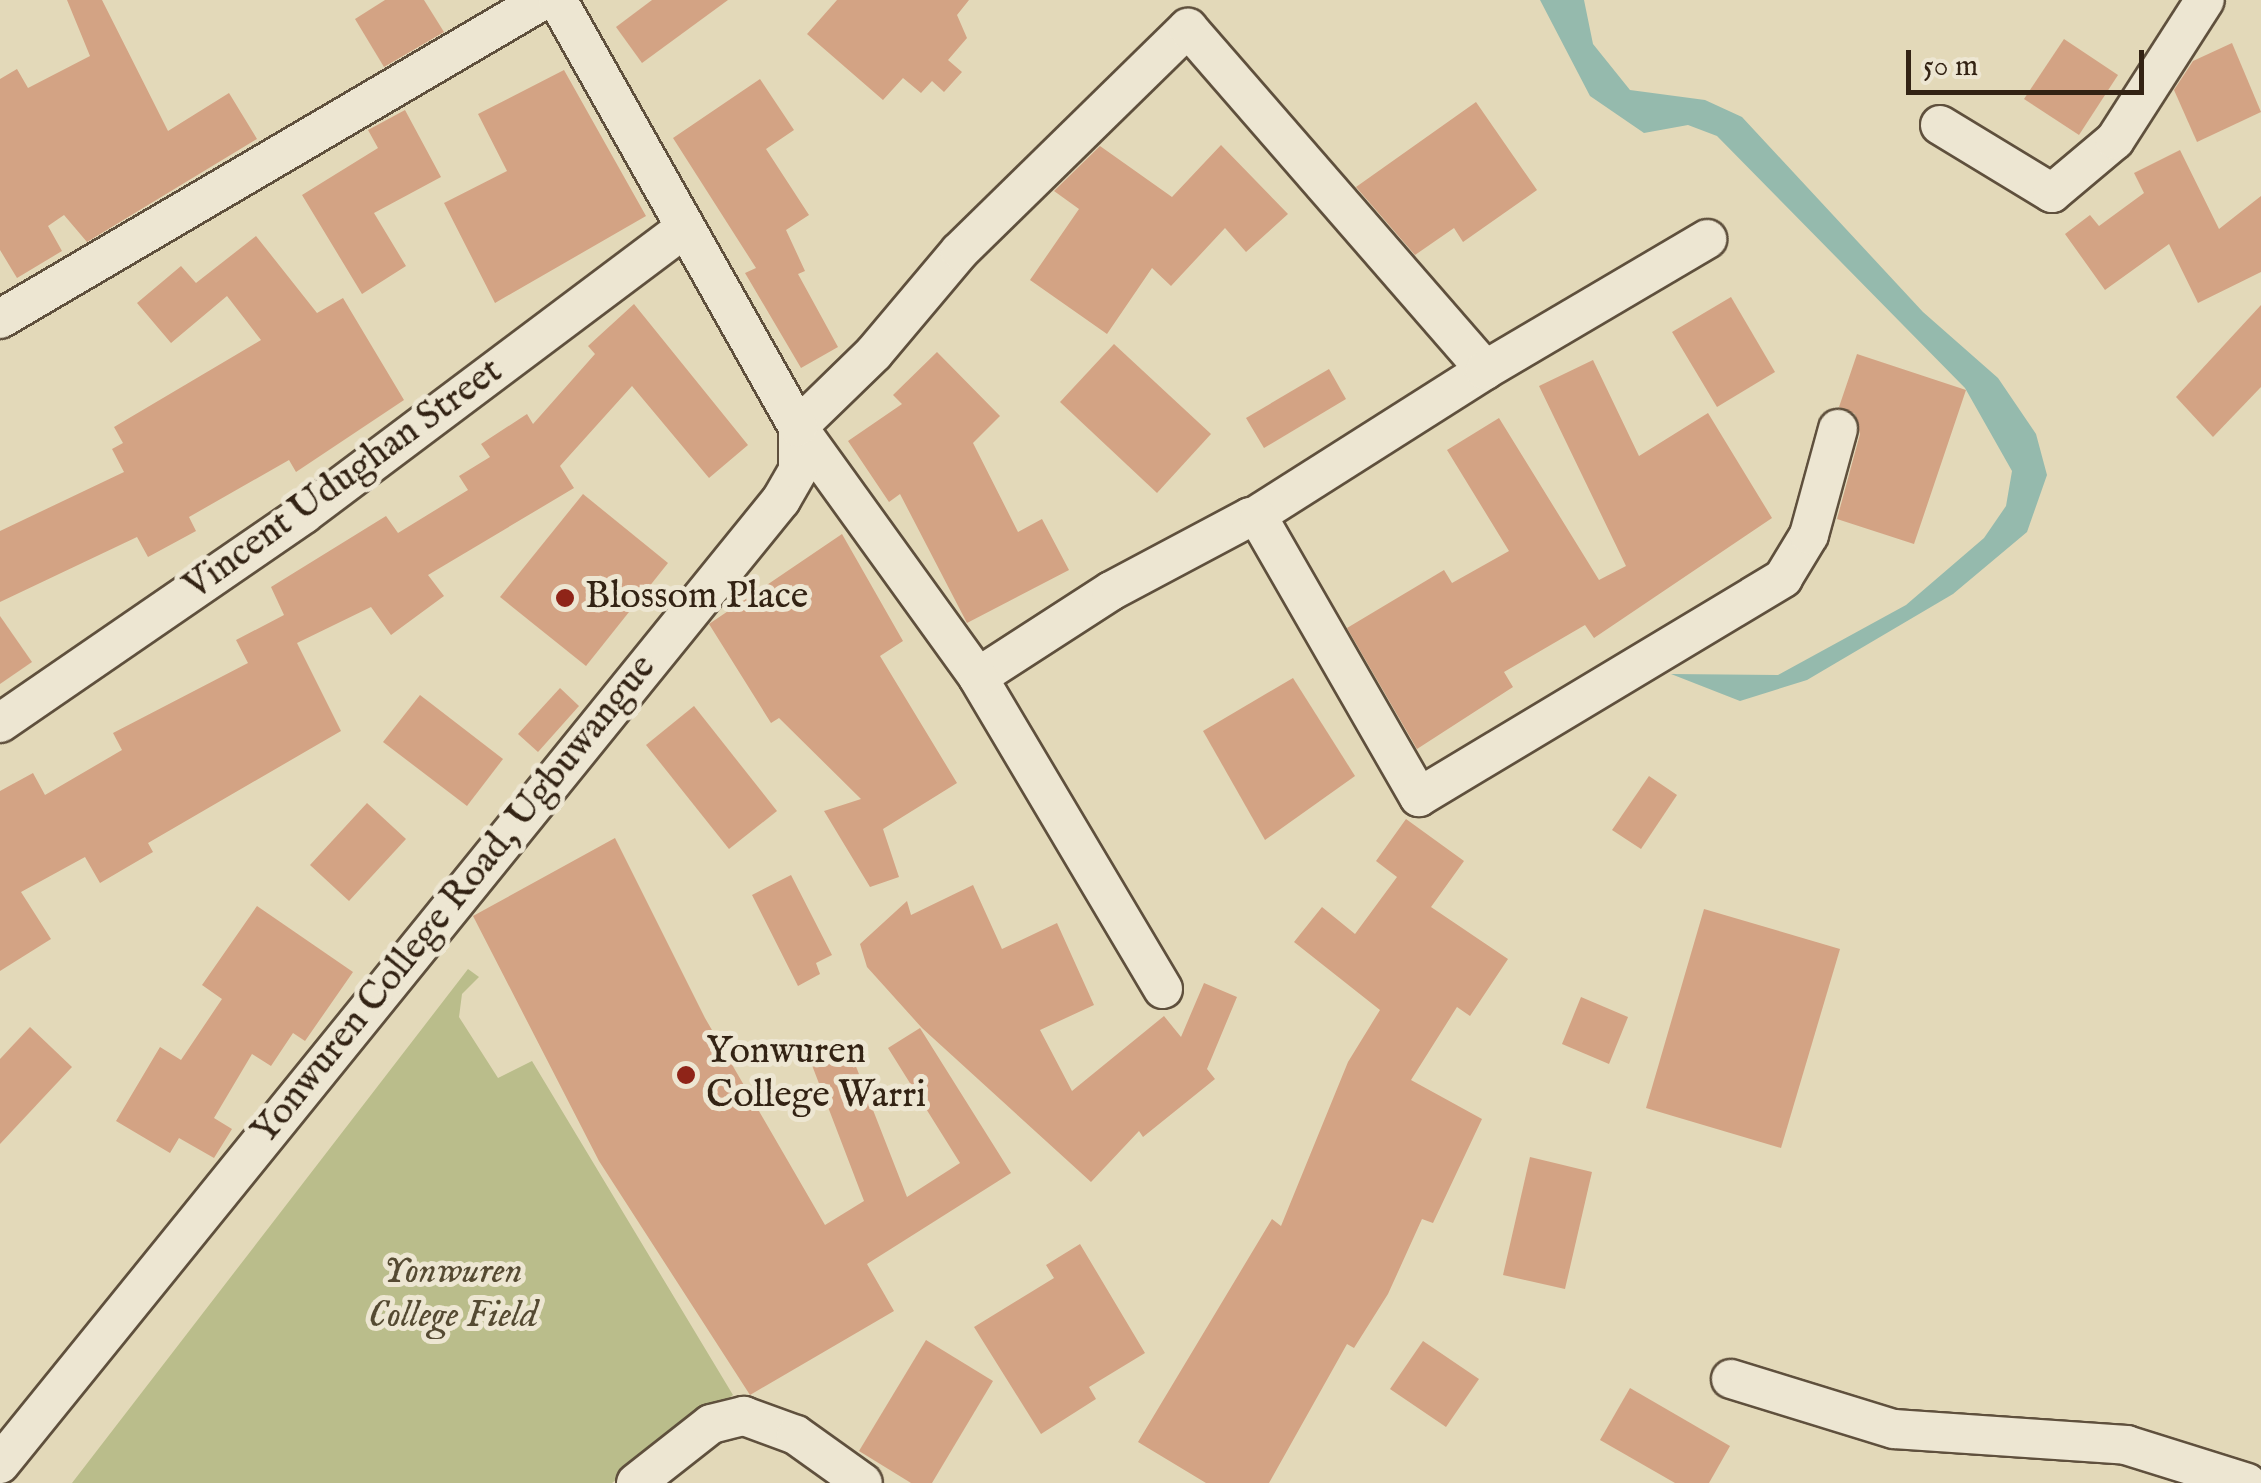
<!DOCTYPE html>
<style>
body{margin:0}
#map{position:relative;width:2261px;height:1483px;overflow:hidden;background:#e3d9b9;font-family:"IM FELL English",serif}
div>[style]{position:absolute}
.green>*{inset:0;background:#babd8b}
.water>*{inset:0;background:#95baad}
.building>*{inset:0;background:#d3a384}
.roads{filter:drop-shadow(2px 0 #5f503d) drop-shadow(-2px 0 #5f503d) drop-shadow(0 2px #5f503d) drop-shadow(0 -2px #5f503d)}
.minor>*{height:38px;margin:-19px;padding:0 19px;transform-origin:19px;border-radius:19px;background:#ede6d2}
.dots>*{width:28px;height:28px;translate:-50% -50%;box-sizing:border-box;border:5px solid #ede6d2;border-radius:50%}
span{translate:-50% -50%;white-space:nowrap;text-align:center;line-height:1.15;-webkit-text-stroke:10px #ede6d2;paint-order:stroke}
.street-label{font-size:38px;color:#332314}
.poi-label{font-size:38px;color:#332314}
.left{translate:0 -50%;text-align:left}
.park-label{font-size:38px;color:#554a32;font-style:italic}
.scale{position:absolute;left:1906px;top:50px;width:238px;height:45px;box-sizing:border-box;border:5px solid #332314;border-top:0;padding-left:12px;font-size:30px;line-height:35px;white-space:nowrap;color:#332314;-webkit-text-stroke:8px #ede6d2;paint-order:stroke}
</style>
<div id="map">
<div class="green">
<div style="clip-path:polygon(468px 969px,479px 977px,462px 994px,459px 1017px,498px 1078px,532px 1061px,733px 1395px,612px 1483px,72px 1483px)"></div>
</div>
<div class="water">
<div style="clip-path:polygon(1540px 0,1584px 0,1593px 44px,1630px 90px,1705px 100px,1742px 117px,1923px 312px,1998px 378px,2036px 434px,2047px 475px,2027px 532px,1953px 594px,1807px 680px,1740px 701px,1671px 674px,1778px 675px,1906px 605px,1984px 538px,2006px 506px,2012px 471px,1965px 388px,1717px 136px,1688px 125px,1644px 133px,1590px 96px)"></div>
</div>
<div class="building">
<div style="clip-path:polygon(67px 0,102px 0,168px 131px,229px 93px,257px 139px,87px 242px,64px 215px,48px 226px,62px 251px,17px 278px,0 250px,0 79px,17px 69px,28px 88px,90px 56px)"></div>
<div style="clip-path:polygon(385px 0,424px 0,444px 32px,384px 67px,355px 19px)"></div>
<div style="clip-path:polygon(652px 0,728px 0,642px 63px,616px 27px)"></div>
<div style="clip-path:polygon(837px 0,969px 0,957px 15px,967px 38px,948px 60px,962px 72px,944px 92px,932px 81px,921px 93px,903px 78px,883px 100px,807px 34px)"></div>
<div style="clip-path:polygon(2064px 39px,2118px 75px,2079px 135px,2024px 99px)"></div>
<div style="clip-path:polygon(2232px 43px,2261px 112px,2197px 142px,2174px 90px,2193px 61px)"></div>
<div style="clip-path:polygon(564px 70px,646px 216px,495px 303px,444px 203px,507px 171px,478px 114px)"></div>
<div style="clip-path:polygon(760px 79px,794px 130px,766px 149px,809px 215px,786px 230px,805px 271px,798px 274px,838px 347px,801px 368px,745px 273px,756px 268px,673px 138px)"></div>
<div style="clip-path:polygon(1476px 102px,1537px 190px,1463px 242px,1454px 228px,1415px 255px,1356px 187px)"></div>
<div style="clip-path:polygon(405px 110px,441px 177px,374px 213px,406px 266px,362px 294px,302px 195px,378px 148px,368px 130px)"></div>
<div style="clip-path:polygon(1221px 145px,1288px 214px,1246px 252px,1225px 228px,1171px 286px,1152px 268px,1107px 334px,1030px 280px,1079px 209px,1054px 191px,1100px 146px,1172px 197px)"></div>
<div style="clip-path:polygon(2180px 150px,2219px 229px,2261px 196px,2261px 272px,2198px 303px,2169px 244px,2105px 290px,2065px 234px,2090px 215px,2099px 226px,2144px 193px,2134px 173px)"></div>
<div style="clip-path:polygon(256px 236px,317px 313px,343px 298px,404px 400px,296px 472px,289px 460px,189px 517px,196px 531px,148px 557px,137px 537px,0 602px,0 531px,124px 472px,112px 449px,123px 443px,114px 427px,261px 340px,227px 296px,171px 343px,137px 303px,181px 266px,196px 283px)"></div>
<div style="clip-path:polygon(1731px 297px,1775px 372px,1717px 407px,1672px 332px)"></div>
<div style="clip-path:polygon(634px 304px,748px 445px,709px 478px,632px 386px,560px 466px,574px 488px,428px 575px,444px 596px,391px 635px,371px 607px,297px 643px,341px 731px,148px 843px,153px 852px,100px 883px,85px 857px,21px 892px,51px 939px,0 971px,0 791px,33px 773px,45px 795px,122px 750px,113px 733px,248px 663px,236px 640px,284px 615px,271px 587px,386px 516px,398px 533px,468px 490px,459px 476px,490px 457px,481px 444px,527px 414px,533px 424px,595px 354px,588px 346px)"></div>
<div style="clip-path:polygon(2261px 305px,2261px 387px,2213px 437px,2176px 397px)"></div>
<div style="clip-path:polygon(1114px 344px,1211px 434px,1157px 493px,1060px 402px)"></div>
<div style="clip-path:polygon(937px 352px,1000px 416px,973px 443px,1018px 532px,1042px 519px,1069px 570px,967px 623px,900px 494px,889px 502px,848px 441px,902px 404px,893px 395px)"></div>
<div style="clip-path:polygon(1857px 354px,1966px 390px,1914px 544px,1837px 519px,1860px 434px,1855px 414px,1839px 407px)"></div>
<div style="clip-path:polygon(1593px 360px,1639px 456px,1708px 413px,1772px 518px,1594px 638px,1585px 625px,1504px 672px,1513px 687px,1417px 749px,1347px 628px,1444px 570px,1452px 583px,1509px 551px,1447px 450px,1499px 418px,1599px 580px,1626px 566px,1539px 386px)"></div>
<div style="clip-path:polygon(1329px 369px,1346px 399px,1264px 448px,1246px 418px)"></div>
<div style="clip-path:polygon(583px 494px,668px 563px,586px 666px,500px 597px)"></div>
<div style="clip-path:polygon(842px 534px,903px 641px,880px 656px,957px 783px,883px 829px,899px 877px,870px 887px,824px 811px,861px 799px,779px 718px,771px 723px,709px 624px)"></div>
<div style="clip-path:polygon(0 616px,32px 662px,0 684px)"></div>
<div style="clip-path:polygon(1293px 678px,1355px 776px,1265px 840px,1203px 731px)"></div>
<div style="clip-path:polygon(560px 688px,579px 706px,538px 752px,518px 734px)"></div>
<div style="clip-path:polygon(420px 695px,503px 759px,467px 806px,383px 742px)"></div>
<div style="clip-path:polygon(694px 706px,777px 811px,729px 849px,646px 745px)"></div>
<div style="clip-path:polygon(1649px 776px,1677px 795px,1641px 849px,1612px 830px)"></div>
<div style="clip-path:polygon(367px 803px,406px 839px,349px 901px,310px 865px)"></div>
<div style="clip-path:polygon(1406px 819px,1464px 861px,1431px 907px,1508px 959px,1470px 1016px,1457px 1007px,1411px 1080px,1482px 1119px,1433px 1223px,1422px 1219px,1388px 1294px,1354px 1348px,1347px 1344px,1269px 1483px,1206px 1483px,1138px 1442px,1272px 1219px,1281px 1226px,1348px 1062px,1380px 1010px,1294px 942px,1322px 907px,1355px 934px,1397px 877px,1376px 861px)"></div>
<div style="clip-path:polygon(615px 838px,705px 1018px,825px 1225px,864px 1201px,810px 1060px,848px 1046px,907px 1197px,960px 1163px,888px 1048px,920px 1028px,1011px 1173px,867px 1264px,894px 1311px,750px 1395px,599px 1161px,473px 916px)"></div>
<div style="clip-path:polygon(791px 875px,832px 955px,816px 963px,820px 974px,798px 986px,752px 895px)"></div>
<div style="clip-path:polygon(973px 885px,1002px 949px,1057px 923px,1094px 1005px,1040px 1030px,1072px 1091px,1164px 1016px,1181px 1037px,1204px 983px,1237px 997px,1207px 1069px,1215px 1079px,1143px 1137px,1139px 1131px,1091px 1182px,922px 1028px,867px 967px,860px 944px,907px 901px,911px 915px)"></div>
<div style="clip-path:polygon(257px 906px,353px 972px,305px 1041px,293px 1033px,271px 1066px,252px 1054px,214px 1118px,232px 1129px,214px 1158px,179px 1138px,170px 1153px,116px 1121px,160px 1047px,181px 1060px,222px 999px,202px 985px)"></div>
<div style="clip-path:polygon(1704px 909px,1840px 949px,1781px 1148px,1646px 1108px)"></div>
<div style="clip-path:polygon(1581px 997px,1628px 1017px,1609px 1064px,1562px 1044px)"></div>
<div style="clip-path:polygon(30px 1027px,72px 1067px,0 1144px,0 1059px)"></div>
<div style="clip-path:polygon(1530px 1157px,1592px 1172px,1565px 1289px,1503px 1275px)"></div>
<div style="clip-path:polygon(1080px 1244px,1145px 1353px,1089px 1387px,1096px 1399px,1041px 1434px,974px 1327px,1054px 1278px,1046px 1265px)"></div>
<div style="clip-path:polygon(926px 1340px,993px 1381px,932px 1483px,911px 1483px,859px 1451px)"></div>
<div style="clip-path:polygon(1423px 1341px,1479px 1379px,1446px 1427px,1390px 1389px)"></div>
<div style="clip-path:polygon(1630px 1388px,1730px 1446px,1709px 1483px,1675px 1483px,1600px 1440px)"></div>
</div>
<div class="roads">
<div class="minor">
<div style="left:1940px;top:125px;width:131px;rotate:31.3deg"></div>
<div style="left:2052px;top:193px;width:82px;rotate:-40.1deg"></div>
<div style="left:2115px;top:140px;width:166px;rotate:-57.3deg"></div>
<div style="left:0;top:319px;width:630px;rotate:-30.43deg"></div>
<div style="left:1252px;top:518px;width:276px;rotate:-32.4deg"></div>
<div style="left:978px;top:677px;width:158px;rotate:-32.9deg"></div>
<div style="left:1111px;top:591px;width:157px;rotate:-28deg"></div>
<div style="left:1250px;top:517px;width:9px;rotate:13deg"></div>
<div style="left:1259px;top:519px;width:321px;rotate:60.1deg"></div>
<div style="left:1419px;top:797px;width:425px;rotate:-31deg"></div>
<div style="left:1783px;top:578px;width:50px;rotate:-58.8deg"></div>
<div style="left:1809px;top:535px;width:110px;rotate:-74.7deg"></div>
<div style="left:0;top:723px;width:369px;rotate:-34.5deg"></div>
<div style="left:304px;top:514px;width:474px;rotate:-36.9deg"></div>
<div style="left:1163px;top:989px;width:363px;rotate:-120.7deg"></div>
<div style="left:978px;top:677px;width:308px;rotate:-125.8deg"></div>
<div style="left:798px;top:427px;width:106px;rotate:-44.2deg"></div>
<div style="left:874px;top:353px;width:133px;rotate:-49.9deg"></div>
<div style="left:960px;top:251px;width:319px;rotate:-44.4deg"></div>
<div style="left:1188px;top:28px;width:453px;rotate:49deg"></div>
<div style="left:1485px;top:370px;width:258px;rotate:-30.5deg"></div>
<div style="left:1731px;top:1379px;width:170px;rotate:17.1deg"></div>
<div style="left:1894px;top:1429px;width:233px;rotate:3.9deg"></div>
<div style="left:2126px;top:1445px;width:127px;rotate:17.4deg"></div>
<div style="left:0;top:1464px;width:1241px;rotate:-50.99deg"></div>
<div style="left:781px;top:500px;width:34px;rotate:-60deg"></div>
<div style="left:798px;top:470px;width:43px;rotate:-90deg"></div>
<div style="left:798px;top:427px;width:490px;rotate:-119.4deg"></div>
<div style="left:636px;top:1483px;width:95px;rotate:-38.2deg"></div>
<div style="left:711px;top:1424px;width:34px;rotate:-14deg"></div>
<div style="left:744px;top:1416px;width:55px;rotate:20.1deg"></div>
<div style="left:796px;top:1435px;width:82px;rotate:35.6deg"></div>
</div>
</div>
<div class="dots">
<div style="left:565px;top:598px;background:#8f2418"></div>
<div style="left:686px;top:1075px;background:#8f2418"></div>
</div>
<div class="street-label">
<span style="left:344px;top:480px;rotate:-36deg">Vincent Udughan Street</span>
<span style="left:455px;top:900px;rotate:-51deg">Yonwuren College Road, Ugbuwangue</span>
</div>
<div class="poi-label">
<span class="left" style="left:585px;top:598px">Blossom Place</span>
<span class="left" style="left:706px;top:1075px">Yonwuren<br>College Warri</span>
</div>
<div class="park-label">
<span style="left:453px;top:1295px">Yonwuren<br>College Field</span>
</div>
<div class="scale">50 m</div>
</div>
